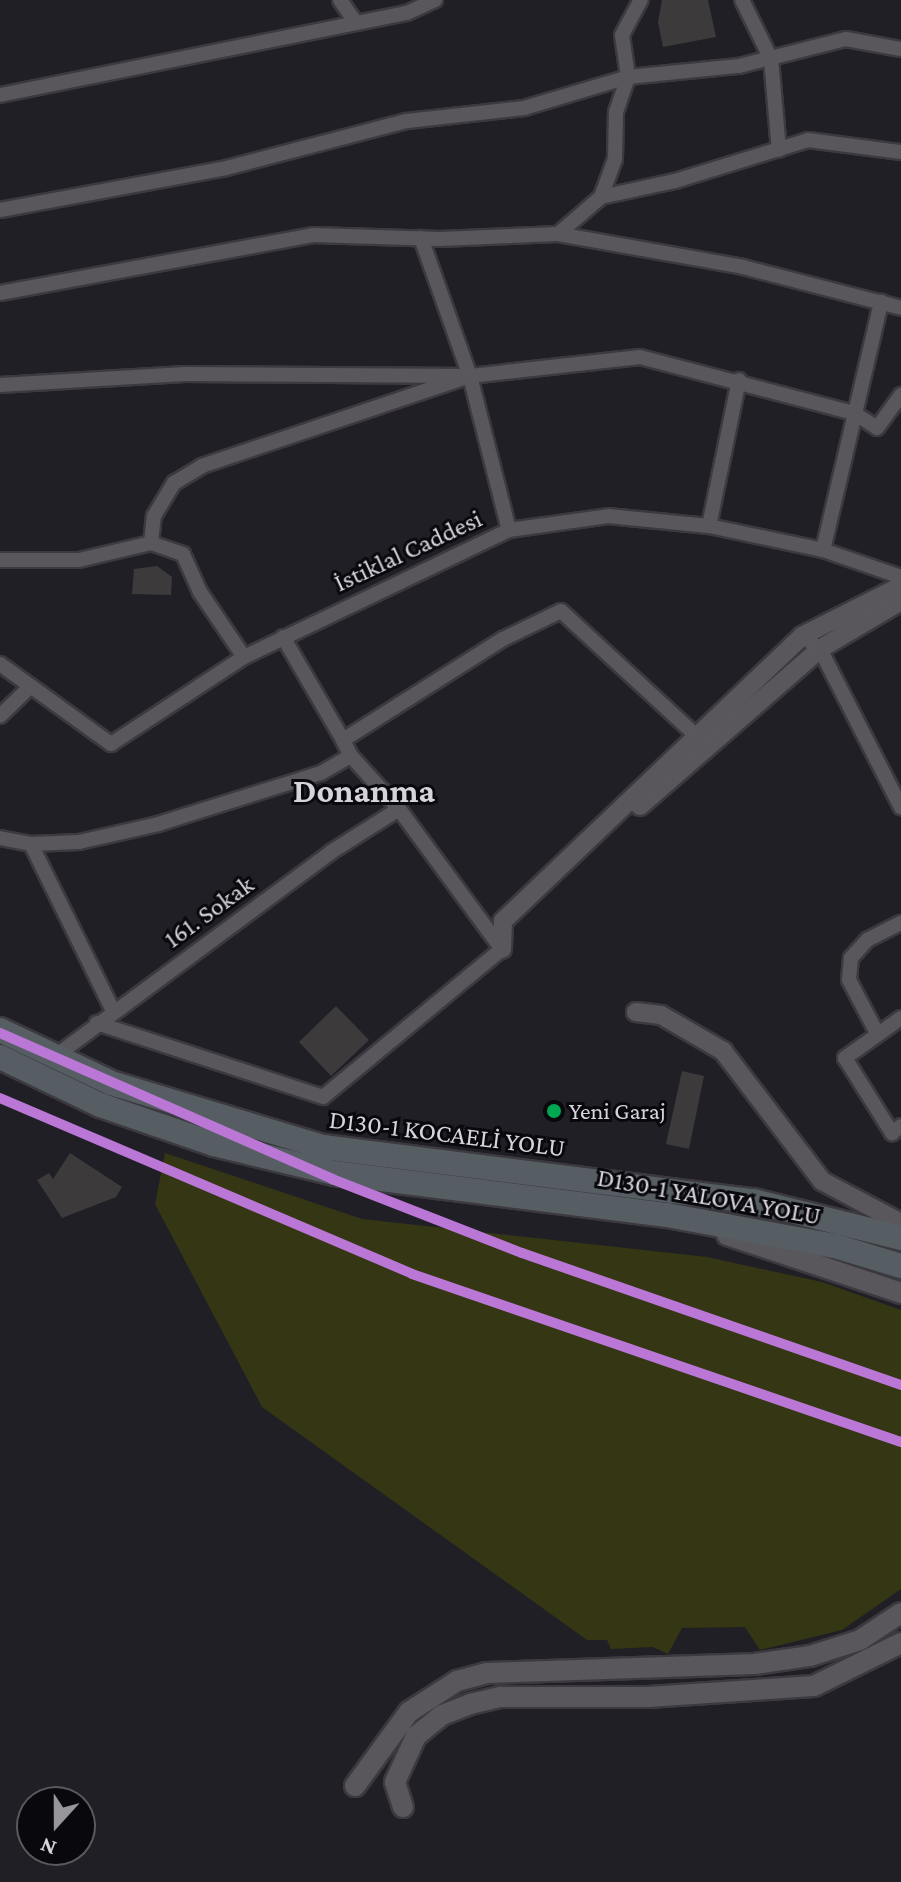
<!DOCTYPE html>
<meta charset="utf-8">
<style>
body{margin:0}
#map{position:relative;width:901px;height:1882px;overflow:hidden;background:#211f26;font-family:"Crimson Pro",serif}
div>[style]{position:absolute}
.green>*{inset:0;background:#343614}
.building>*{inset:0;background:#3d3a3b}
.roads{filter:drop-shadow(2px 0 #3c3940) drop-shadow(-2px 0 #3c3940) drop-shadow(0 2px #3c3940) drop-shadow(0 -2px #3c3940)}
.minor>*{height:14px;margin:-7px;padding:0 7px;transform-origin:7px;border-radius:7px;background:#59575c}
.tertiary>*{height:18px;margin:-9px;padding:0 9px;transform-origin:9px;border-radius:9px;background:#59575c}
.secondary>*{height:20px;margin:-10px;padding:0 10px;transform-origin:10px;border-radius:10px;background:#59575c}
.trunk>*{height:24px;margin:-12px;padding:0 12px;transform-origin:12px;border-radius:12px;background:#565e64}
.metro-1>*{height:10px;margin:-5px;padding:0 5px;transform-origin:5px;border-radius:5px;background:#ba77d6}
.dots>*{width:22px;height:22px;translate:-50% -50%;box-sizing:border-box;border:4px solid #09080d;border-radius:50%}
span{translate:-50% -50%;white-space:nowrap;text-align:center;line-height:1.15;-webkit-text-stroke:6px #09080d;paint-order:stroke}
.bus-label{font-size:24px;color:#d6d3dc}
.left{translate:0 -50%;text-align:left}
.street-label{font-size:26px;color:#d6d3dc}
.district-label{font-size:34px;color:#d6d3dc;font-weight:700}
.north{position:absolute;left:16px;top:1786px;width:80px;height:80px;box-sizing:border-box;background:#09080d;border:2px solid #5b5960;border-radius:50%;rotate:201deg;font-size:22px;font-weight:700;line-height:32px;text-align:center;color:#d6d3dc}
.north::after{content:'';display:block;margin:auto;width:28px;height:36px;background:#97949c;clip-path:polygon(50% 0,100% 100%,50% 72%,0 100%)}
</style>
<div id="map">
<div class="green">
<div style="clip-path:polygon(165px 1153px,362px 1219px,707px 1257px,822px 1282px,901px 1310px,901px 1589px,842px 1630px,760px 1650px,745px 1627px,682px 1628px,668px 1654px,653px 1647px,611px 1649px,607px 1640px,587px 1640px,262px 1407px,155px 1204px)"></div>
</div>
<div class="building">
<div style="clip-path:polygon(662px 0,708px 0,716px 37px,663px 47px,658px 22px)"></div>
<div style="clip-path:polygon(157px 566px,172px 577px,171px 595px,132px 594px,134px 569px)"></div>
<div style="clip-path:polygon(336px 1006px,369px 1040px,331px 1076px,299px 1042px)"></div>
<div style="clip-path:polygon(682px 1071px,704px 1076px,689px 1149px,666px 1144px)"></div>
<div style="clip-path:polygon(70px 1153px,122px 1187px,116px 1197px,62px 1218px,37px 1180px,49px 1173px,53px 1179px)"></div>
</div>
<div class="roads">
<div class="minor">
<div style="left:340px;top:0;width:28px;rotate:55deg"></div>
<div style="left:742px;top:0;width:66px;rotate:63.8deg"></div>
<div style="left:771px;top:59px;width:91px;rotate:85deg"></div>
<div style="left:0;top:95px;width:415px;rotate:-11.4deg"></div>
<div style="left:407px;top:13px;width:31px;rotate:-25deg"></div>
<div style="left:601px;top:197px;width:76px;rotate:-12.2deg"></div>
<div style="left:675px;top:181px;width:139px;rotate:-17.1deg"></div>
<div style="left:808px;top:140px;width:94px;rotate:7.4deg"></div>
<div style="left:0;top:210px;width:230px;rotate:-10.5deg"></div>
<div style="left:226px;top:168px;width:187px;rotate:-14.6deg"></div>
<div style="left:407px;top:121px;width:118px;rotate:-6.3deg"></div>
<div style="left:524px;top:108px;width:109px;rotate:-16.6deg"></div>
<div style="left:628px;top:77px;width:112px;rotate:-5.7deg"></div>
<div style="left:739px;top:66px;width:110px;rotate:-14.2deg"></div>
<div style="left:846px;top:39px;width:56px;rotate:10.3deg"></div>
<div style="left:558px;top:234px;width:57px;rotate:-40.7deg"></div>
<div style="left:601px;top:197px;width:40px;rotate:-69.8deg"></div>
<div style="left:615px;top:159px;width:47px;rotate:-88.8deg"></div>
<div style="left:616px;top:112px;width:37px;rotate:-71deg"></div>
<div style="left:628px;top:77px;width:42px;rotate:-98.1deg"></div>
<div style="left:622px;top:35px;width:40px;rotate:-62deg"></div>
<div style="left:421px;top:238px;width:146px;rotate:70.5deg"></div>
<div style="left:0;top:293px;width:318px;rotate:-10.5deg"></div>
<div style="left:313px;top:235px;width:127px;rotate:1.8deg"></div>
<div style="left:440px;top:239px;width:118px;rotate:-2.4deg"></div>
<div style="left:558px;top:234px;width:188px;rotate:10.1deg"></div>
<div style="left:743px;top:267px;width:163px;rotate:14.5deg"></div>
<div style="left:0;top:385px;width:185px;rotate:-3.4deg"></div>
<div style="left:185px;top:374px;width:285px;rotate:0.4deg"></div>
<div style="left:470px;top:376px;width:171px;rotate:-6.4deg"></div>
<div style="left:640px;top:357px;width:221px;rotate:14.7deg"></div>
<div style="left:854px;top:413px;width:27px;rotate:33deg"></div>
<div style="left:877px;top:428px;width:41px;rotate:-54deg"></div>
<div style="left:709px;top:526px;width:149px;rotate:-78.4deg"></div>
<div style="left:151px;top:543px;width:27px;rotate:-84deg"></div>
<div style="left:154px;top:516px;width:39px;rotate:-59deg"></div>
<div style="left:174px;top:483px;width:33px;rotate:-31deg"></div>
<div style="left:202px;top:466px;width:283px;rotate:-18.6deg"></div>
<div style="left:470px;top:376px;width:159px;rotate:75.8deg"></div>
<div style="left:823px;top:550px;width:255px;rotate:-76.8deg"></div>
<div style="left:0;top:560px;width:79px"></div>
<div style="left:79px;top:560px;width:74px;rotate:-13.3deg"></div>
<div style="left:151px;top:543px;width:34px;rotate:19deg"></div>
<div style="left:183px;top:554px;width:42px;rotate:65.9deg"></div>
<div style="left:200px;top:592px;width:78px;rotate:55.9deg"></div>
<div style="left:244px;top:657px;width:294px;rotate:-25.6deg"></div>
<div style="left:509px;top:530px;width:100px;rotate:-8deg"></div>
<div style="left:608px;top:516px;width:101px;rotate:5.7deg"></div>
<div style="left:709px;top:526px;width:116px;rotate:11.9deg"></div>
<div style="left:823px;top:550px;width:83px;rotate:19.1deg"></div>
<div style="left:802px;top:636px;width:22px;rotate:36deg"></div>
<div style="left:820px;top:649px;width:178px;rotate:62.9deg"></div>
<div style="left:283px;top:637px;width:119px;rotate:59.8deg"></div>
<div style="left:0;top:664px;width:137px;rotate:35.8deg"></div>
<div style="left:111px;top:744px;width:159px;rotate:-33.2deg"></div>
<div style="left:0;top:716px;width:43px;rotate:-44.1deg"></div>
<div style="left:351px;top:756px;width:18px;rotate:-117deg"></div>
<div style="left:343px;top:740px;width:189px;rotate:-32.3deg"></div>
<div style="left:503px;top:639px;width:64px;rotate:-25.8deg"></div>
<div style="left:561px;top:611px;width:192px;rotate:42.7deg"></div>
<div style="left:0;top:838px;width:32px;rotate:11deg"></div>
<div style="left:31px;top:844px;width:48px;rotate:-2.4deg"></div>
<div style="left:79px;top:842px;width:81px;rotate:-12.8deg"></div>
<div style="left:158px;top:824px;width:171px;rotate:-17.4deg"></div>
<div style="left:321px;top:773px;width:34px;rotate:-30deg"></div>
<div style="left:351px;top:756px;width:72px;rotate:47.8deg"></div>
<div style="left:399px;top:809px;width:174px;rotate:53.7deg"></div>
<div style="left:502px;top:949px;width:232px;rotate:140.4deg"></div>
<div style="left:323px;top:1097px;width:238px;rotate:-161.9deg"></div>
<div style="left:31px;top:844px;width:186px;rotate:63.8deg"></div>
<div style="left:901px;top:1018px;width:69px;rotate:144.5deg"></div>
<div style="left:845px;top:1058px;width:89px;rotate:57.9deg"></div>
<div style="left:892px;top:1133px;width:11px;rotate:-38deg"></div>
<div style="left:877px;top:1033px;width:60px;rotate:-117.8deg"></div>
<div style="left:849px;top:980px;width:22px;rotate:-85deg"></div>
<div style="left:851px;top:958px;width:24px;rotate:-48deg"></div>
<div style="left:867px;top:940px;width:38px;rotate:-27deg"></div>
<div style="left:53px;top:1058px;width:346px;rotate:-36.5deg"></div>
<div style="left:331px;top:852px;width:80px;rotate:-32.3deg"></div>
</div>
<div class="tertiary">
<div style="left:640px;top:806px;width:239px;rotate:-41.1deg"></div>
<div style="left:820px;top:649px;width:94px;rotate:-30.7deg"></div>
<div style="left:502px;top:949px;width:28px;rotate:-88deg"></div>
<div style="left:503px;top:921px;width:413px;rotate:-43.6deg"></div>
<div style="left:802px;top:636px;width:111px;rotate:-26.8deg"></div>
<div style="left:636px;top:1012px;width:25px;rotate:7deg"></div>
<div style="left:661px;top:1015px;width:72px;rotate:30.1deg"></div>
<div style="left:723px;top:1051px;width:163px;rotate:52.7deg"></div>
<div style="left:822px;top:1181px;width:89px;rotate:28deg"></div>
</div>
<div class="secondary">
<div style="left:727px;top:1235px;width:183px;rotate:18.4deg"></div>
<div style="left:355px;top:1786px;width:92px;rotate:-53.9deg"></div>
<div style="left:409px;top:1712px;width:57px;rotate:-32.9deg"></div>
<div style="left:457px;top:1681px;width:31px;rotate:-15deg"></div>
<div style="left:487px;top:1673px;width:268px;rotate:-1.9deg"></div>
<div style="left:755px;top:1664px;width:56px;rotate:-8.3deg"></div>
<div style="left:810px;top:1656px;width:52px;rotate:-17.7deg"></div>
<div style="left:860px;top:1640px;width:49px;rotate:-33.4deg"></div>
<div style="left:403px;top:1807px;width:26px;rotate:-108deg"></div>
<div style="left:395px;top:1782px;width:51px;rotate:-65.5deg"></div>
<div style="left:416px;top:1736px;width:33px;rotate:-39deg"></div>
<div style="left:442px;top:1715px;width:30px;rotate:-21deg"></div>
<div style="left:470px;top:1704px;width:32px;rotate:-13deg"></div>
<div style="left:501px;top:1697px;width:147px"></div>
<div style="left:648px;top:1697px;width:166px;rotate:-3.8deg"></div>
<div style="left:814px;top:1686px;width:97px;rotate:-26.3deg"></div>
</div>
<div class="trunk">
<div style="left:0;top:1030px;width:123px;rotate:25.5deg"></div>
<div style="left:111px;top:1083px;width:221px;rotate:16.8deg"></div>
<div style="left:323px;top:1147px;width:433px;rotate:7.2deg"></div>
<div style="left:753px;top:1201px;width:153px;rotate:14deg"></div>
<div style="left:0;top:1057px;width:111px;rotate:25.6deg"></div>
<div style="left:100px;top:1105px;width:120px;rotate:18.9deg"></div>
<div style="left:214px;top:1144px;width:123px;rotate:13.6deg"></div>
<div style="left:334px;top:1173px;width:336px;rotate:7.2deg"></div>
<div style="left:667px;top:1215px;width:171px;rotate:10.5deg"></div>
<div style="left:835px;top:1246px;width:69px;rotate:16.9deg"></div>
</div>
</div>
<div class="metro-1">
<div style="left:0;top:1033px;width:363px;rotate:23.7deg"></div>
<div style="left:332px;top:1179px;width:204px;rotate:21.3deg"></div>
<div style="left:522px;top:1253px;width:401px;rotate:19.2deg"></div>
<div style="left:0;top:1098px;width:448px;rotate:23.1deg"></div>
<div style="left:412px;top:1274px;width:517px;rotate:18.96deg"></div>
</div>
<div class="dots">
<div style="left:554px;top:1111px;background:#00a651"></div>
</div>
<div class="bus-label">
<span class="left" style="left:569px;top:1111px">Yeni Garaj</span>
</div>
<div class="street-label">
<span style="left:408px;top:551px;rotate:-25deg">İstiklal Caddesi</span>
<span style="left:209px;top:912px;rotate:-36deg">161. Sokak</span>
<span style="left:447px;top:1134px;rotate:7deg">D130-1 KOCAELİ YOLU</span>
<span style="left:709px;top:1197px;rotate:10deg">D130-1 YALOVA YOLU</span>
</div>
<div class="district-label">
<span style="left:364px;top:791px">Donanma</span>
</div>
<div class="north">N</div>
</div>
